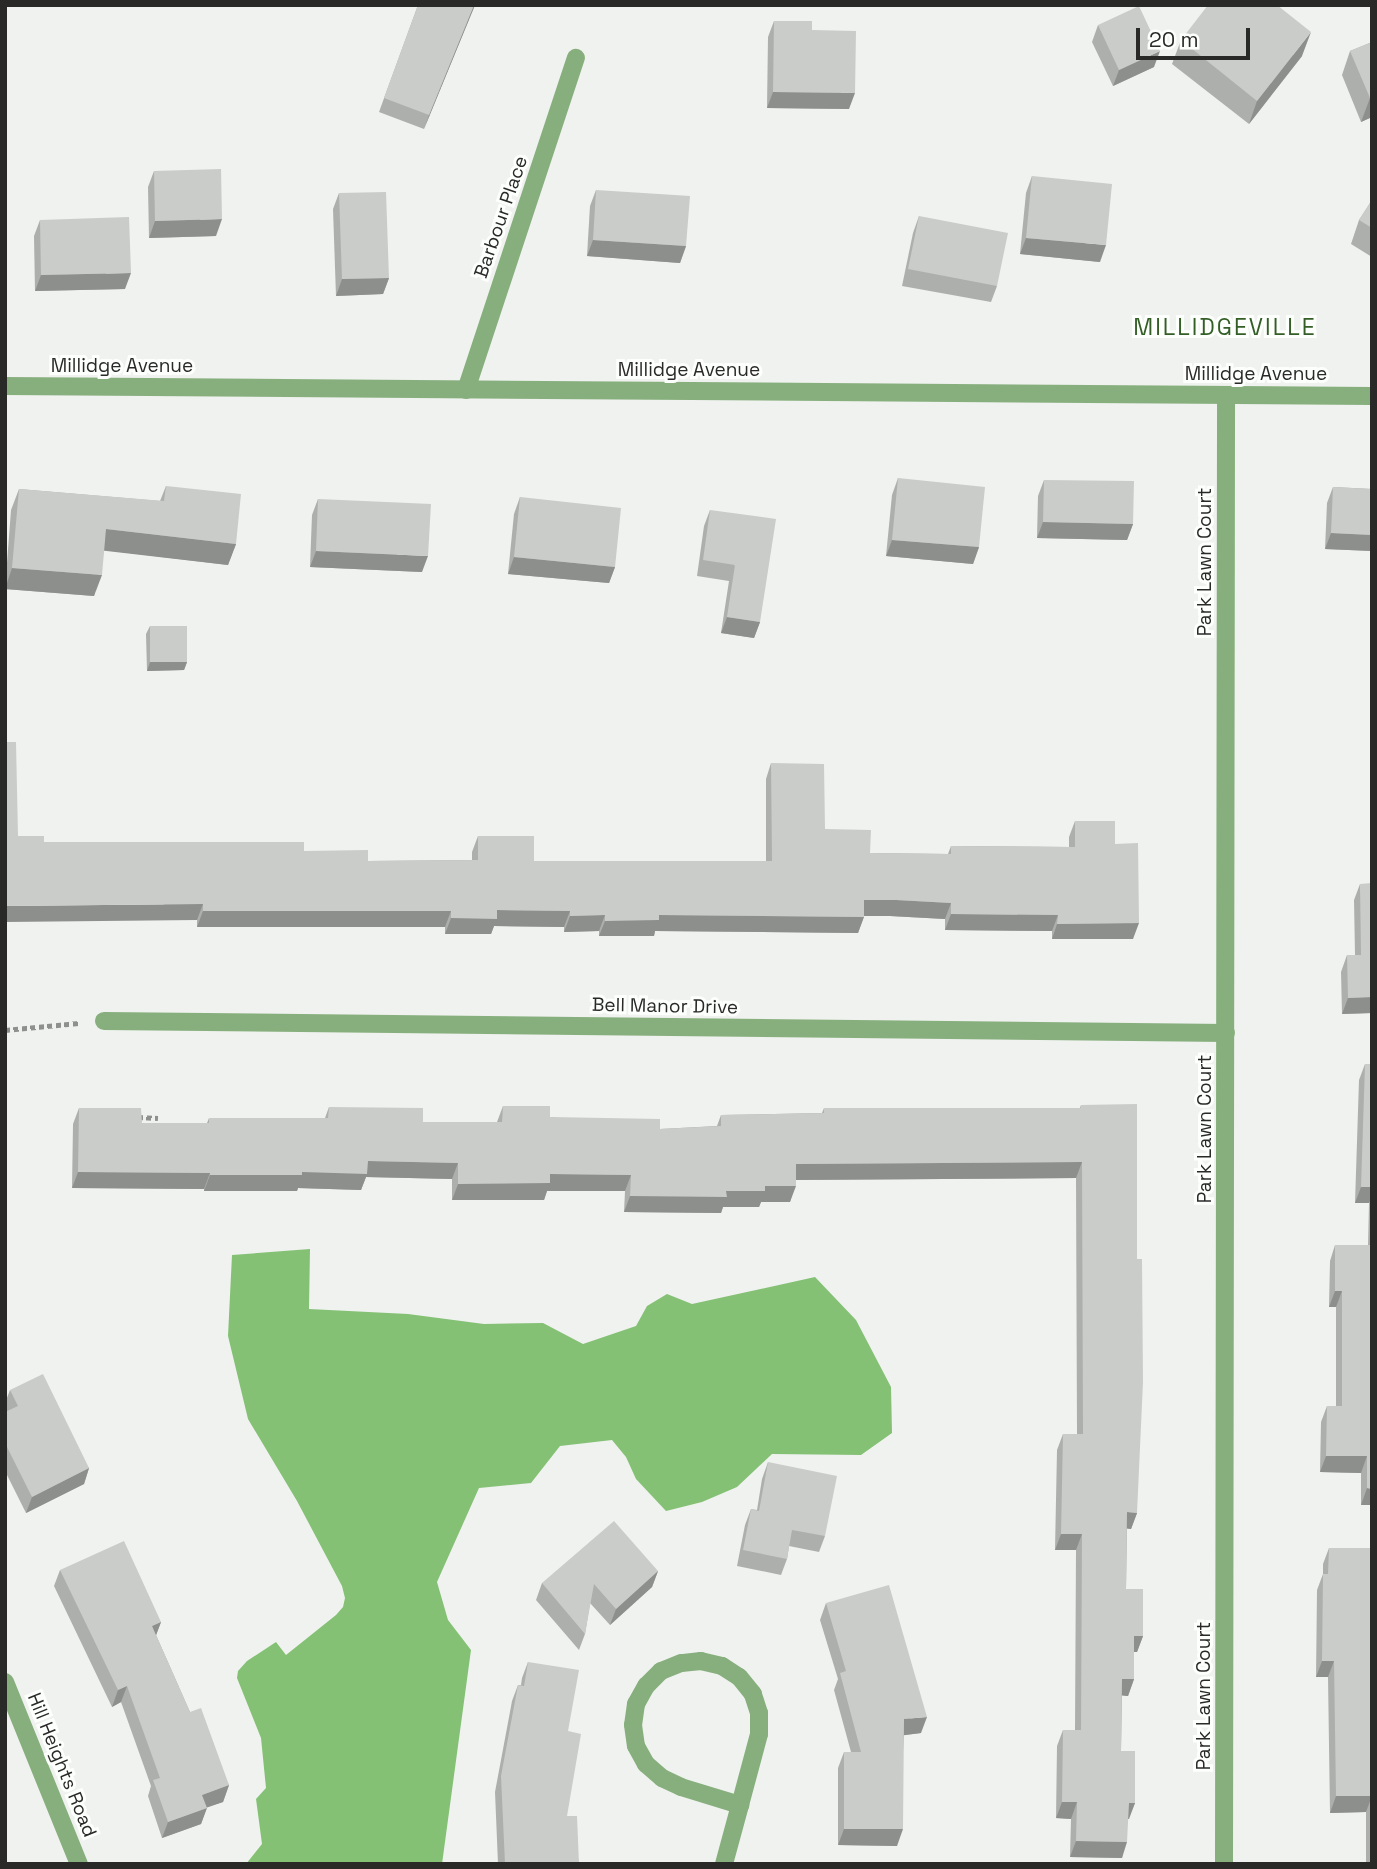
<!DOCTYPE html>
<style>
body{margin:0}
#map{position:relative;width:1377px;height:1869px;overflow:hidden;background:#eff2ee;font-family:"Space Grotesk",sans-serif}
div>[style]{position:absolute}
.forest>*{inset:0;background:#84c175}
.path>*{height:4.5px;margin-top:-2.25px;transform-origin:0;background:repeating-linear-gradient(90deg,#8e908d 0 5px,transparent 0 8.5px)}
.minor>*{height:18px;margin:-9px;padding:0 9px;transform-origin:9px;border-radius:9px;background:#87af7d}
.tertiary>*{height:18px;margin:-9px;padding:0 9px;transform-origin:9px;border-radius:9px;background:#87af7d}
.wall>*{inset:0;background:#adafad}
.shaded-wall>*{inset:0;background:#8d8f8d}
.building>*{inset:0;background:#c9ccc9}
span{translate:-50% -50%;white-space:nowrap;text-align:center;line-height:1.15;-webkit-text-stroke:6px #fdfffd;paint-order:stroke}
.street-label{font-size:19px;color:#292a28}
.quarter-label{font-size:23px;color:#335f26;letter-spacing:2px}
.frame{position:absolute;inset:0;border:7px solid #292a28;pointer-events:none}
.scale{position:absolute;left:1136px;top:28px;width:114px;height:32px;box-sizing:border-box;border:4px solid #292a28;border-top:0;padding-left:9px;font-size:21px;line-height:24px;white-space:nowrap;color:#292a28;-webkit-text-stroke:5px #fdfffd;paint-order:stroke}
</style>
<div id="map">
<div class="forest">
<div style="clip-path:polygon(310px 1249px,309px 1309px,408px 1314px,484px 1324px,543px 1323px,583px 1344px,636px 1326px,647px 1306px,667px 1294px,692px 1304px,815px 1277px,856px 1320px,891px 1387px,892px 1433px,861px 1455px,772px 1454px,737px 1487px,702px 1502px,666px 1511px,636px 1479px,626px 1457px,612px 1440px,560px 1446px,531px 1483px,479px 1488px,437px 1582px,448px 1620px,471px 1650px,442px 1864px,246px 1864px,262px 1844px,256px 1799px,266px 1788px,261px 1738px,237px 1678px,238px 1671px,247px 1661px,276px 1642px,286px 1655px,336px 1615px,343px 1607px,345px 1598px,342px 1586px,297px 1501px,248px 1419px,228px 1336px,232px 1255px)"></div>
</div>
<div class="path">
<div style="left:5px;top:1030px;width:74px;rotate:-5.4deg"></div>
<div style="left:138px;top:1117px;width:20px;rotate:3deg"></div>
</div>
<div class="minor">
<div style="left:466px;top:390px;width:350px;rotate:-71.7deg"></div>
<div style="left:104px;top:1021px;width:1122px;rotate:0.61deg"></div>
<div style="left:5px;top:1682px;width:196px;rotate:67.9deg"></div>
<div style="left:724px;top:1864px;width:61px;rotate:-74.8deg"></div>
<div style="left:740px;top:1805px;width:73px;rotate:-75deg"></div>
<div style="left:759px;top:1734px;width:21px;rotate:-90deg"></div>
<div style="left:759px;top:1713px;width:20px;rotate:-108deg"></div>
<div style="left:753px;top:1694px;width:22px;rotate:-129deg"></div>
<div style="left:739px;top:1677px;width:20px;rotate:-147deg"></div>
<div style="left:722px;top:1666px;width:22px;rotate:-167deg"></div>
<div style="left:701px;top:1661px;width:20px;rotate:174deg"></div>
<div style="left:681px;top:1663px;width:22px;rotate:158deg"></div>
<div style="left:661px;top:1671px;width:21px;rotate:135deg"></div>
<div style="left:646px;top:1686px;width:21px;rotate:119deg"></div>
<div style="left:636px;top:1704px;width:21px;rotate:98deg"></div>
<div style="left:633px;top:1725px;width:21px;rotate:82deg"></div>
<div style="left:636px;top:1746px;width:21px;rotate:61deg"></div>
<div style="left:646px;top:1764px;width:21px;rotate:41deg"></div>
<div style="left:662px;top:1778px;width:21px;rotate:25deg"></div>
<div style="left:681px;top:1787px;width:62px;rotate:17deg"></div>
<div style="left:1224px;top:1864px;width:1469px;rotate:-89.92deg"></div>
</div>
<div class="tertiary">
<div style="left:5px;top:386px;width:1367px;rotate:0.42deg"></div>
</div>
<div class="wall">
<div style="clip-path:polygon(418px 5px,475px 5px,424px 129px,379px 112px)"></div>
<div style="clip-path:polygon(774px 21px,812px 30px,849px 109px,767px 108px,768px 37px)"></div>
<div style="clip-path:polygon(1098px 25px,1154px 67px,1113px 86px,1092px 42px)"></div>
<div style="clip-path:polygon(1181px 40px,1302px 56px,1249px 124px,1172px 64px)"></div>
<div style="clip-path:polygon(1372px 42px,1372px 117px,1361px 122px,1342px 75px,1350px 51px)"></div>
<div style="clip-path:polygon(154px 171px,216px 236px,149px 238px,148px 187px)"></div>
<div style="clip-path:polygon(1032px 176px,1100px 262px,1020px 254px,1026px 193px)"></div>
<div style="clip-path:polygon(596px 190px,686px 246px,680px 263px,587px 256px,590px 206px)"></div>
<div style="clip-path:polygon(339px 193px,389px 278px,383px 294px,336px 296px,333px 209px)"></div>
<div style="clip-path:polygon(1372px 200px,1372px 257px,1351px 244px,1359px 220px)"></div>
<div style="clip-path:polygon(919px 216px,997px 286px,991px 302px,902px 286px,913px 233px)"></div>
<div style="clip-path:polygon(40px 220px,125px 289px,35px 291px,34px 236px)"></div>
<div style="clip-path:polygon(898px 478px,979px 547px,973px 564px,886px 556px,892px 495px)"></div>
<div style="clip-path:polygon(1044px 480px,1133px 524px,1127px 540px,1037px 538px,1038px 496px)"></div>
<div style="clip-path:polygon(166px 486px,236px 544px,228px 565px,104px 550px,94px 596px,5px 589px,11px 510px,19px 489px,160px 501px)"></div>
<div style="clip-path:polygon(1333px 487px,1372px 489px,1372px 551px,1325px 549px,1327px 503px)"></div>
<div style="clip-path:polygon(520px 497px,615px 567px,609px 583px,508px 574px,514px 514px)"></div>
<div style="clip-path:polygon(318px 499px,422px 572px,310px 567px,312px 515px)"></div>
<div style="clip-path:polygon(710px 510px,760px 622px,754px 638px,721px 633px,729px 581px,697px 576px,704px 526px)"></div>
<div style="clip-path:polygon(150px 626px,187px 662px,184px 670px,147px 671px,146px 634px)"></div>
<div style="clip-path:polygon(771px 763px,825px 829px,870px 853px,948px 854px,951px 846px,1069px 847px,1069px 837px,1075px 821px,1115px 844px,1133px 939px,1052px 939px,1052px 931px,945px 930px,945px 919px,890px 916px,864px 916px,858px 933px,655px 931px,654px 936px,599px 936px,599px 931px,564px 932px,564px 927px,494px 926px,491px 934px,445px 934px,445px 927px,197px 927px,197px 920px,18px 836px,44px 842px,304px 851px,368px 861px,472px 860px,472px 852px,478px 836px,534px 861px,766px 861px,766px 779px)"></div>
<div style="clip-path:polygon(1360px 884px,1372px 1013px,1342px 1014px,1341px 972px,1347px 955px,1355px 955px,1354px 900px)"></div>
<div style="clip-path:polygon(1365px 1064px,1372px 1064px,1372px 1505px,1361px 1505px,1361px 1473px,1320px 1472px,1321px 1422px,1327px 1406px,1336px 1406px,1336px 1307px,1329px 1307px,1330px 1261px,1335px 1245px,1368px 1245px,1369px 1203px,1355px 1203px,1359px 1080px)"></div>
<div style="clip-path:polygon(1081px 1105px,1137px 1513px,1131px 1529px,1127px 1528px,1126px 1589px,1143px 1636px,1137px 1652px,1134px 1652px,1134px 1679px,1128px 1696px,1122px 1695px,1121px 1751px,1135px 1803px,1128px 1819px,1122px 1858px,1070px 1857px,1071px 1819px,1056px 1818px,1057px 1746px,1063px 1730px,1075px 1730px,1076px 1550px,1055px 1550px,1057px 1450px,1063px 1434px,1077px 1434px,1076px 1178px,796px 1180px,790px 1202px,761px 1202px,759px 1207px,723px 1207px,721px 1213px,624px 1212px,625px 1191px,547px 1191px,544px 1200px,452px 1200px,452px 1179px,366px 1177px,361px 1190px,298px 1188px,297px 1191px,204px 1191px,204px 1189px,72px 1188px,73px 1124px,79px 1108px,142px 1123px,207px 1123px,209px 1118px,325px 1118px,329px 1107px,423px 1122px,497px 1122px,503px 1106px,550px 1117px,660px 1129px,717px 1126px,721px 1115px,822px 1113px,824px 1108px,1080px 1108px)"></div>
<div style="clip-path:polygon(10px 1390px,89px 1468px,84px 1484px,26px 1513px,5px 1471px,5px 1412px,6px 1411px,5px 1403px)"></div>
<div style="clip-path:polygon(768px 1462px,825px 1536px,819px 1552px,789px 1546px,787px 1559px,781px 1575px,737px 1566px,745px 1525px,751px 1509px,757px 1510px,762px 1479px)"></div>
<div style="clip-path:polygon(1329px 1548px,1371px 1677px,1372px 1864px,1366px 1864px,1366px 1812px,1330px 1813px,1328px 1677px,1316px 1677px,1317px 1590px,1323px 1574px,1323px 1564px)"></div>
<div style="clip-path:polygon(60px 1570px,161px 1622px,156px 1635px,190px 1712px,229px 1785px,223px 1802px,207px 1807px,201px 1824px,162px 1838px,148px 1796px,151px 1786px,121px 1702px,112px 1707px,54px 1586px)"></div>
<div style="clip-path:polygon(658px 1571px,652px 1587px,610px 1625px,590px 1603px,585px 1634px,579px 1650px,536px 1600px,542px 1583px)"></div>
<div style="clip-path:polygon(826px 1603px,921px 1733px,904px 1735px,897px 1846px,838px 1845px,838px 1768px,844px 1752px,851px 1752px,834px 1690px,838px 1679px,820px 1620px)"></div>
<div style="clip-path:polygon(528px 1662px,568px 1731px,567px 1816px,579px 1864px,498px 1864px,495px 1792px,512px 1701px,518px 1685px,521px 1685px,522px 1678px)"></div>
</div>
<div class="shaded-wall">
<div style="clip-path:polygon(474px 5px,475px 5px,424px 129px,429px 115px)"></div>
<div style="clip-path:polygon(1311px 32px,1302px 56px,1249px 124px,1257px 101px)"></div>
<div style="clip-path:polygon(1160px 51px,1154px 67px,1113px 86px,1119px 70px)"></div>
<div style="clip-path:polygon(773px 92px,855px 93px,849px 109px,767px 108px)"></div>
<div style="clip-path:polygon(1372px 97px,1372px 117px,1361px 122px,1370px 98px)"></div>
<div style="clip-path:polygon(222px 219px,216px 236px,149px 238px,155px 221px)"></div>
<div style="clip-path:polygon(1026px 238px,1106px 245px,1100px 262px,1020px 254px)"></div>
<div style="clip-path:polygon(593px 240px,686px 246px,680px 263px,587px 256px)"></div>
<div style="clip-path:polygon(131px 273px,125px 289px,35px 291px,41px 275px)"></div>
<div style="clip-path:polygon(389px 278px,383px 294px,336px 296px,342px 279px)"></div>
<div style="clip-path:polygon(1043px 522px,1133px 524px,1127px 540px,1037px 538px)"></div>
<div style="clip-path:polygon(106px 529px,236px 544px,228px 565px,98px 550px)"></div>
<div style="clip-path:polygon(1331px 533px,1372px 535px,1372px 551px,1325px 549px)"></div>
<div style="clip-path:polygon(892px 540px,979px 547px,973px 564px,886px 556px)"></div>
<div style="clip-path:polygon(316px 551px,428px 556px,422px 572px,310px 567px)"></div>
<div style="clip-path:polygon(514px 557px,615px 567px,609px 583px,508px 574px)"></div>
<div style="clip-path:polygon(12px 568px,102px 575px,94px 596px,5px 589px)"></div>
<div style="clip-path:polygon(727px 617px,760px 622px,754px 638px,721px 633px)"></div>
<div style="clip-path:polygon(150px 662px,187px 662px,184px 670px,147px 671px)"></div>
<div style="clip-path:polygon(864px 900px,896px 900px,951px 903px,945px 919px,890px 916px,858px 916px)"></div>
<div style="clip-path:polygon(203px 904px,197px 920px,5px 922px,5px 906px)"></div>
<div style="clip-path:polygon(497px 910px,570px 911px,564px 927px,494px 926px,491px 934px,445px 934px,451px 918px)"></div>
<div style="clip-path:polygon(203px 911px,451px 911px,445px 927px,197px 927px)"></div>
<div style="clip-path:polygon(951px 914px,1058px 915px,1052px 931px,945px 930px)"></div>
<div style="clip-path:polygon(605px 915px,599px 931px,564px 932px,570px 916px)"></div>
<div style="clip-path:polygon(659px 915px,864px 917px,858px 933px,655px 931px,654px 936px,599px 936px,605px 921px)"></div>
<div style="clip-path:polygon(1139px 923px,1133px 939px,1052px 939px,1057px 924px)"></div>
<div style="clip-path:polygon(1372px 997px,1372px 1013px,1342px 1014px,1348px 998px)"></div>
<div style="clip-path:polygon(368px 1161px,458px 1163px,452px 1179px,366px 1177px,361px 1190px,298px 1188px,297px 1191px,204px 1191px,210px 1175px,302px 1172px)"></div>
<div style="clip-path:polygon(1082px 1162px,1076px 1178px,790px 1180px,796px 1164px)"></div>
<div style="clip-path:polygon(78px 1172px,210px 1173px,204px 1189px,72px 1188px)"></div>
<div style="clip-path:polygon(550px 1174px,631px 1175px,625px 1191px,547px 1191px,544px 1200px,452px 1200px,458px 1184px)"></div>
<div style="clip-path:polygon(765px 1186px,796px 1186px,790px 1202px,761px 1202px,759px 1207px,723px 1207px,721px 1213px,624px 1212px,630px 1196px,726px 1191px)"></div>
<div style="clip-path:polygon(1361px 1187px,1372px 1187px,1372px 1197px,1369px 1203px,1355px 1203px)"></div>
<div style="clip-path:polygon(1335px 1291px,1342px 1291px,1336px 1307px,1329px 1307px)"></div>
<div style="clip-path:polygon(1326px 1456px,1367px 1456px,1361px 1473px,1320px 1472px)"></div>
<div style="clip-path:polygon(89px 1468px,84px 1484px,26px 1513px,32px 1497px)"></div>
<div style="clip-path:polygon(1367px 1488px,1372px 1489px,1372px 1505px,1361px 1505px)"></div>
<div style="clip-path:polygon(1127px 1512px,1137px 1513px,1131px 1529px,1121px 1528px)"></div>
<div style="clip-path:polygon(1061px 1534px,1082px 1534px,1076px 1550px,1055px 1550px)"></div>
<div style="clip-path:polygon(658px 1571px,652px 1587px,610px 1625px,616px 1609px)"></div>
<div style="clip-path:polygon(161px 1622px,155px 1638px,152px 1626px)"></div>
<div style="clip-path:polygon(1134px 1636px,1143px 1636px,1137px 1652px,1128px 1652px)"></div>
<div style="clip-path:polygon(1322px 1661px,1334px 1661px,1328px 1677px,1316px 1677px)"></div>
<div style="clip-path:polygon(1122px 1679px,1134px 1679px,1128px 1696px,1116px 1695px)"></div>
<div style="clip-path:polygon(127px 1686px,121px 1702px,112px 1707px,118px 1690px)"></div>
<div style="clip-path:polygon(927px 1717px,921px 1733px,898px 1736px,904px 1719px)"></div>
<div style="clip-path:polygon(229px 1785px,223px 1802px,197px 1811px,202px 1795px)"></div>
<div style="clip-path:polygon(1336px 1796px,1372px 1796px,1366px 1812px,1330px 1813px)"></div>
<div style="clip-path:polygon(1062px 1802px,1077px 1802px,1071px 1819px,1056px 1818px)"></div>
<div style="clip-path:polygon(1129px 1803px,1135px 1803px,1129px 1819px,1123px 1819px)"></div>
<div style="clip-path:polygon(207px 1808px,201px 1824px,162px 1838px,168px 1822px)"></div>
<div style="clip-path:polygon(844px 1829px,903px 1829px,897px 1846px,838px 1845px)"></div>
<div style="clip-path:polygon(1076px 1841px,1127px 1842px,1122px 1858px,1070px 1857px)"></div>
</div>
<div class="building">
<div style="clip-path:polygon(418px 5px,474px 5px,429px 115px,384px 98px)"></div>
<div style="clip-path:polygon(1208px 5px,1277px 5px,1311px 32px,1257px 101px,1181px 40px)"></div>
<div style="clip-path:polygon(1139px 6px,1160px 51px,1119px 70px,1098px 25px)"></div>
<div style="clip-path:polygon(774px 21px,812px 21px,812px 30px,856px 31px,855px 93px,773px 92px)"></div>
<div style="clip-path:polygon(1372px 42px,1372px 97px,1370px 98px,1350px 51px)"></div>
<div style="clip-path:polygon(221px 169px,222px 219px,155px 221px,154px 171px)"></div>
<div style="clip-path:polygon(1032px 176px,1112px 184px,1106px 245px,1026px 238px)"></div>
<div style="clip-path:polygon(596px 190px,690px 196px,686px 246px,593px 240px)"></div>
<div style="clip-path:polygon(386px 192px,389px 278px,342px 279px,339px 193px)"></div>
<div style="clip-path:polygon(1372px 200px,1372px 228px,1359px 220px)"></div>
<div style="clip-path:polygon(919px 216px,1008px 233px,997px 286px,908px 269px)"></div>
<div style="clip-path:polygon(129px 217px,131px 273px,41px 275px,40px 220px)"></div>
<div style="clip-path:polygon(898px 478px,985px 487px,979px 547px,892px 540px)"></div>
<div style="clip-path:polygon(1044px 480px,1134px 481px,1133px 524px,1043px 522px)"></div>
<div style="clip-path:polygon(166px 486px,241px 494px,236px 544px,106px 529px,102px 575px,12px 568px,19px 489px,164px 501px)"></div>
<div style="clip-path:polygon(1333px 487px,1372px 489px,1372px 535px,1331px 533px)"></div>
<div style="clip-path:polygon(520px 497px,621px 508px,615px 567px,514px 557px)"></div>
<div style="clip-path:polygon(318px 499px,431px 504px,428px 556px,316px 551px)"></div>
<div style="clip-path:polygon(710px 510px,776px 519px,760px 622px,727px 617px,735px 565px,703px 560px)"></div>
<div style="clip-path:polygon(150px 626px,187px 626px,187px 662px,150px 662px)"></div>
<div style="clip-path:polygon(5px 742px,16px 742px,18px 836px,44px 836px,44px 842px,304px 842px,304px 851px,368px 850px,368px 861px,478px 860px,478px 836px,534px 836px,534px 861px,772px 861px,771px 763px,824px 764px,825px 829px,871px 830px,870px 853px,951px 854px,951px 846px,1075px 847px,1075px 821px,1115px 821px,1115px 844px,1138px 843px,1139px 923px,1057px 924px,1058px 915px,951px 914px,951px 903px,896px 900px,864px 900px,864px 917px,659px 915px,659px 920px,605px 921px,605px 915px,570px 916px,570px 911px,497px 910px,497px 919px,451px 918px,451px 911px,203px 911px,203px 904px,5px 906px)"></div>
<div style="clip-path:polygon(1372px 883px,1372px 997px,1348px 998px,1347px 955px,1361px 955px,1360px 884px)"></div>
<div style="clip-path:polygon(1365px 1064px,1372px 1064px,1372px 1187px,1361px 1187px)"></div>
<div style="clip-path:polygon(1137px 1104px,1137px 1259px,1142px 1259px,1143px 1382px,1137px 1513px,1127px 1512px,1126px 1589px,1143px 1589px,1143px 1636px,1134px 1636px,1134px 1679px,1122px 1679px,1121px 1751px,1135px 1751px,1135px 1803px,1129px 1803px,1127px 1842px,1076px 1841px,1077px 1802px,1062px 1802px,1063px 1730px,1081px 1730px,1082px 1534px,1061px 1534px,1063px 1434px,1083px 1434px,1082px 1162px,796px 1164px,796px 1186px,765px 1186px,765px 1191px,726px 1191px,727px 1197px,630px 1196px,631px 1175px,550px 1174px,550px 1183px,458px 1184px,458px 1163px,368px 1161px,367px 1174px,302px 1172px,302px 1175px,210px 1175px,210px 1173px,78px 1172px,79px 1108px,141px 1108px,142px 1123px,209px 1123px,209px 1118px,328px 1118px,329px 1107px,423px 1108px,423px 1122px,502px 1122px,503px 1106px,550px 1106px,550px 1117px,660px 1119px,660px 1129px,721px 1126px,721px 1115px,824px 1113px,824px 1108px,1081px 1108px,1081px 1105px)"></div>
<div style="clip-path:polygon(1335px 1245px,1372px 1245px,1372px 1489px,1367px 1488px,1367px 1456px,1326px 1456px,1327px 1406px,1342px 1406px,1342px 1291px,1335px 1291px)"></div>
<div style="clip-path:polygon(43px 1374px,89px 1468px,32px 1497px,5px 1443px,5px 1412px,18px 1406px,10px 1390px)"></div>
<div style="clip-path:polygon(768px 1462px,837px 1476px,825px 1536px,792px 1530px,787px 1559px,743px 1550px,751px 1509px,759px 1511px)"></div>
<div style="clip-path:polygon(614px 1521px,658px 1571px,616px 1609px,594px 1584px,585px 1634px,542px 1583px)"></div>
<div style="clip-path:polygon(124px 1541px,161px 1622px,152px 1626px,190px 1712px,201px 1708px,229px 1785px,202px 1795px,207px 1808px,168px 1822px,153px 1780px,160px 1778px,127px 1686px,118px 1690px,60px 1570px)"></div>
<div style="clip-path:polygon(1329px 1548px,1372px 1548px,1372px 1661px,1371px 1661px,1372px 1693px,1372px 1802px,1372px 1796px,1336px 1796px,1334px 1661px,1322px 1661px,1323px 1574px,1328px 1574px)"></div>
<div style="clip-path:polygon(889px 1585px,927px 1717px,904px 1719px,903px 1829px,844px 1829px,844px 1752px,861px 1752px,840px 1673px,846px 1671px,826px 1603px)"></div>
<div style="clip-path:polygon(528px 1662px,579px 1670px,568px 1731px,581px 1734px,567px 1816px,577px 1816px,579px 1864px,505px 1864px,501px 1776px,518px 1685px,524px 1686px)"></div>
</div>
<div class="street-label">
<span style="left:501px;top:217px;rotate:-71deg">Barbour Place</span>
<span style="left:122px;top:366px">Millidge Avenue</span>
<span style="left:689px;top:370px">Millidge Avenue</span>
<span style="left:1256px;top:374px">Millidge Avenue</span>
<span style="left:1205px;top:562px;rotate:-90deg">Park Lawn Court</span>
<span style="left:665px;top:1006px;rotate:1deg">Bell Manor Drive</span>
<span style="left:1205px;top:1129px;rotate:-90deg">Park Lawn Court</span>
<span style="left:1204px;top:1696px;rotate:-90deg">Park Lawn Court</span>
<span style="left:62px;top:1765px;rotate:68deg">Hill Heights Road</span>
</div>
<div class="quarter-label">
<span style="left:1225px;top:327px">MILLIDGEVILLE</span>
</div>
<div class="frame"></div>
<div class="scale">20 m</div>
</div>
